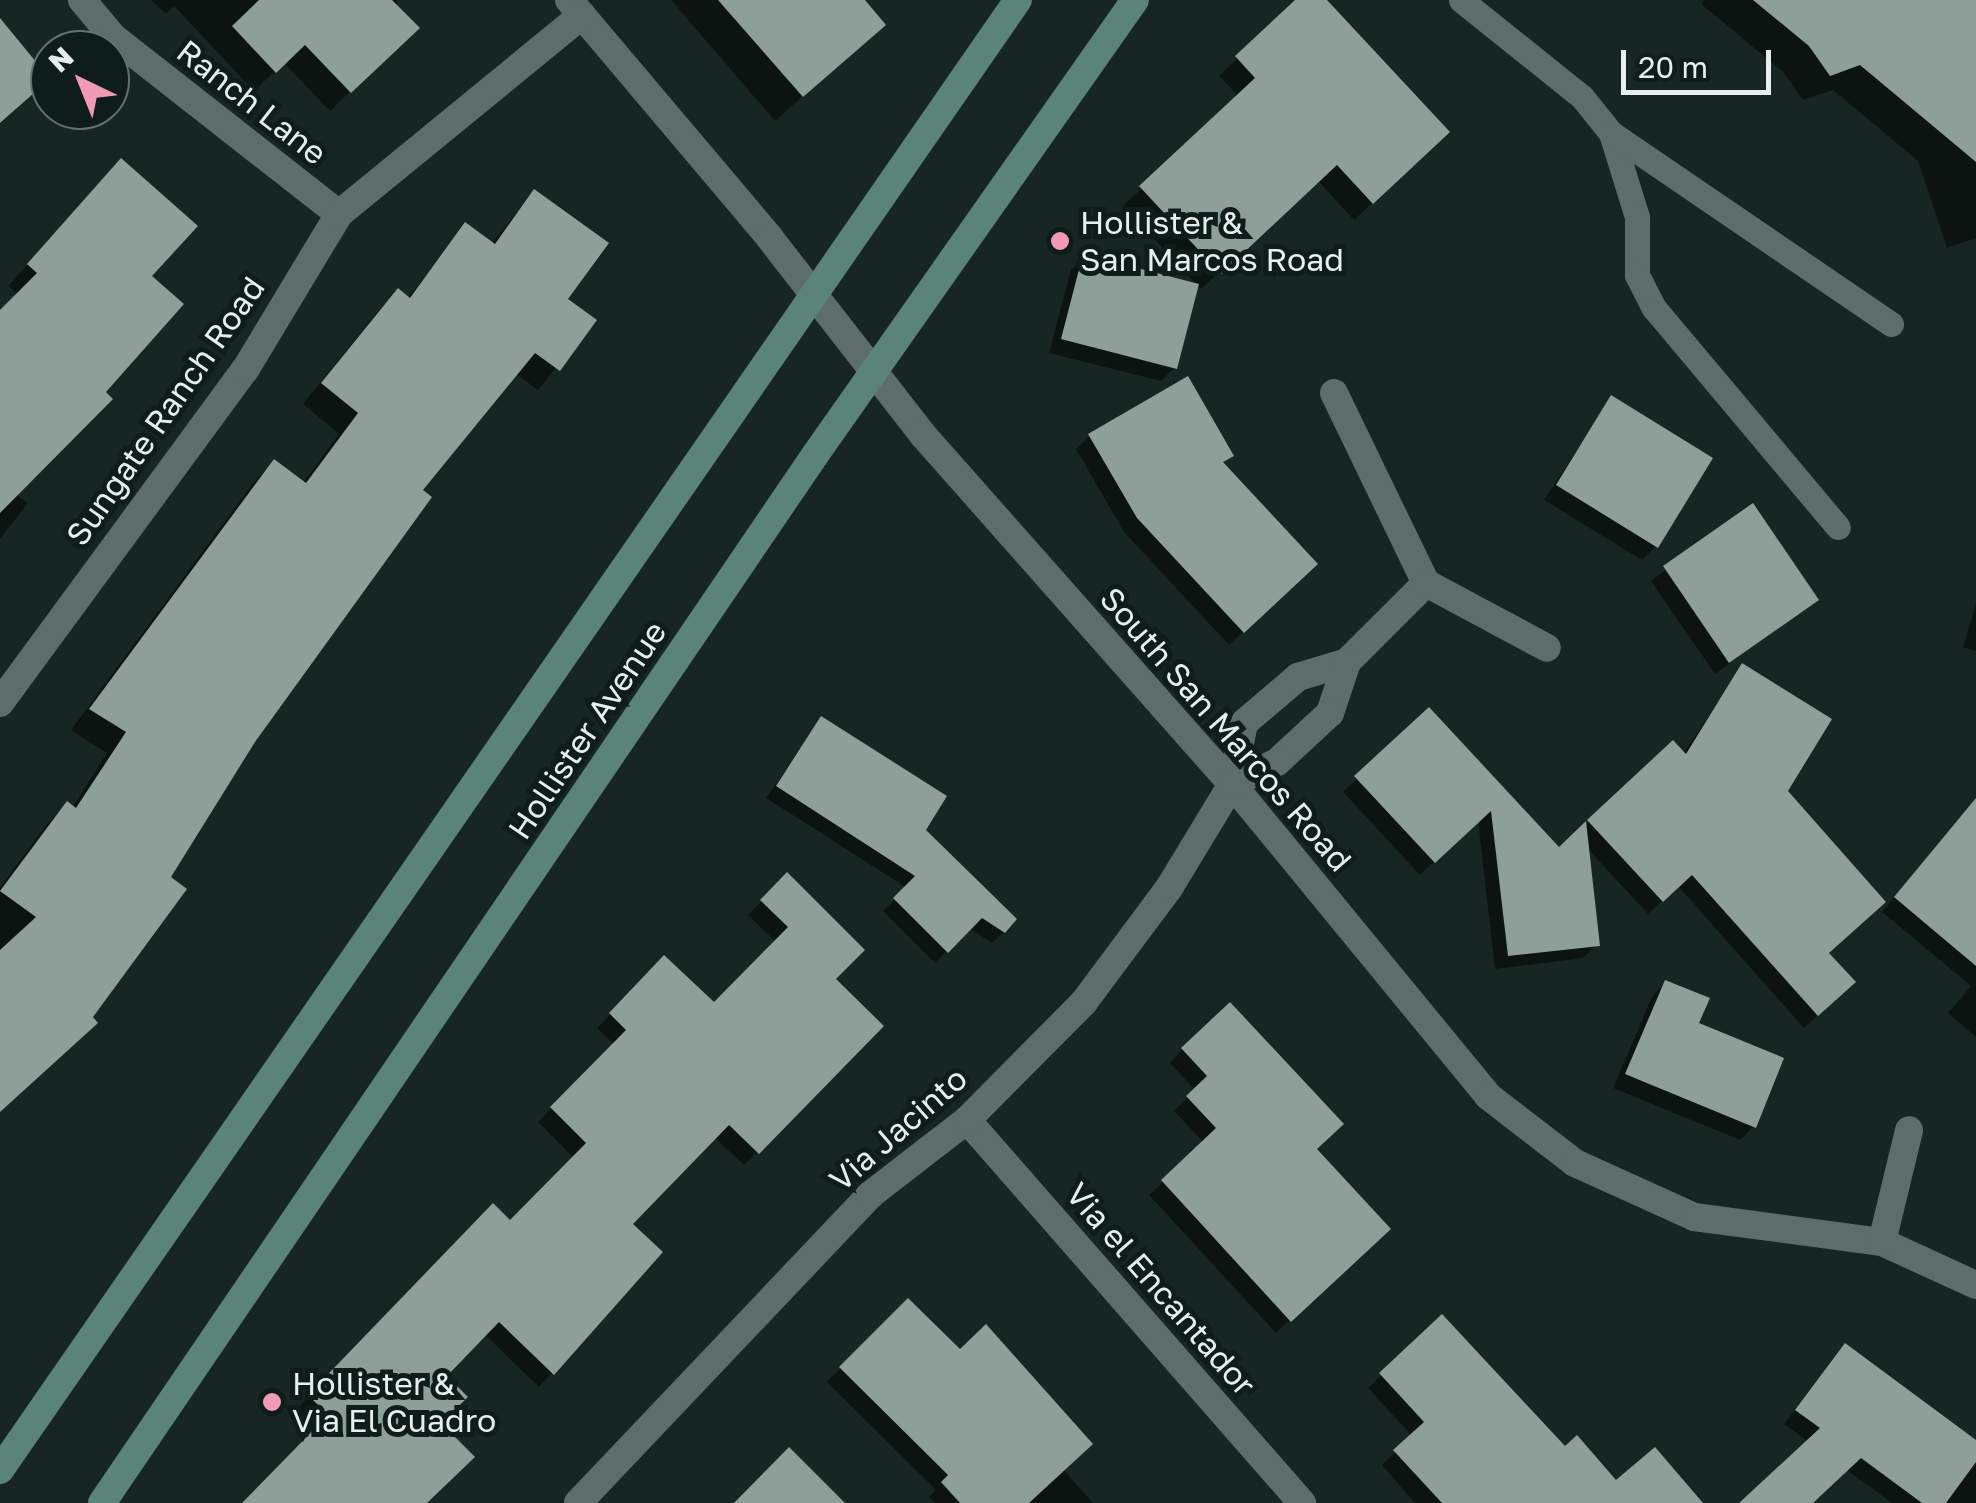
<!DOCTYPE html>
<style>
body{margin:0}
#map{position:relative;width:1976px;height:1503px;overflow:hidden;background:#182623;font-family:"Golos Text",sans-serif}
div>[style]{position:absolute}
.shadow>*{inset:0;background:#0007}
.building>*{inset:0;background:#8e9f9a}
.service>*{height:25px;margin:-12.5px;padding:0 12.5px;transform-origin:12.5px;border-radius:12.5px;background:#5d6d69}
.minor>*{height:28px;margin:-14px;padding:0 14px;transform-origin:14px;border-radius:14px;background:#5d6d69}
.secondary>*{height:28px;margin:-14px;padding:0 14px;transform-origin:14px;border-radius:14px;background:#5a837a}
.dots>*{width:28px;height:28px;translate:-50% -50%;box-sizing:border-box;border:5px solid #0f1d1a;border-radius:50%}
span{translate:-50% -50%;white-space:nowrap;text-align:center;line-height:1.15;-webkit-text-stroke:10px #0f1d1a;paint-order:stroke}
.street-label{font-size:32px;color:#e6efed}
.poi-label{font-size:32px;color:#e6efed}
.left{translate:0 -50%;text-align:left}
.north{position:absolute;left:30px;top:30px;width:100px;height:100px;box-sizing:border-box;background:#0f1d1a;border:2px solid #65716e;border-radius:50%;rotate:317deg;font-size:28px;font-weight:700;line-height:40px;text-align:center;color:#e6efed}
.north::after{content:'';display:block;margin:auto;width:35px;height:45px;background:#f09ab6;clip-path:polygon(50% 0,100% 100%,50% 72%,0 100%)}
.scale{position:absolute;left:1621px;top:50px;width:150px;height:45px;box-sizing:border-box;border:5px solid #e6efed;border-top:0;padding-left:12px;font-size:30px;line-height:35px;white-space:nowrap;color:#e6efed;-webkit-text-stroke:8px #0f1d1a;paint-order:stroke}
</style>
<div id="map">
<div class="shadow">
<div style="clip-path:polygon(151px 0,397px 0,396px 48px,330px 111px,284px 63px,254px 91px,174px 6px,166px 14px)"></div>
<div style="clip-path:polygon(671px 0,861px 0,883px 25px,775px 121px)"></div>
<div style="clip-path:polygon(1299px 0,1323px 0,1429px 150px,1354px 220px,1318px 181px,1201px 289px,1123px 206px,1239px 97px,1219px 76px)"></div>
<div style="clip-path:polygon(1704px 0,1976px 0,1976px 238px,1947px 248px,1918px 161px,1833px 90px,1803px 100px,1783px 72px,1701px 4px)"></div>
<div style="clip-path:polygon(0 22px,48px 81px,0 124px)"></div>
<div style="clip-path:polygon(101px 181px,149px 276px,15px 494px,28px 503px,0 539px,0 313px,19px 295px,8px 286px)"></div>
<div style="clip-path:polygon(534px 192px,565px 299px,594px 320px,538px 390px,515px 373px,419px 491px,167px 877px,0 1111px,0 888px,47px 824px,67px 804px,72px 808px,107px 753px,71px 730px,254px 482px,274px 462px,303px 483px,339px 434px,303px 404px,378px 311px,398px 291px,407px 299px,466px 226px,491px 244px)"></div>
<div style="clip-path:polygon(1084px 257px,1175px 367px,1161px 381px,1049px 353px,1071px 270px)"></div>
<div style="clip-path:polygon(1612px 398px,1656px 546px,1642px 560px,1544px 500px)"></div>
<div style="clip-path:polygon(1090px 436px,1230px 455px,1221px 464px,1301px 577px,1229px 645px,1124px 532px,1076px 449px)"></div>
<div style="clip-path:polygon(1752px 507px,1816px 600px,1715px 674px,1651px 581px)"></div>
<div style="clip-path:polygon(1976px 604px,1976px 651px,1963px 647px)"></div>
<div style="clip-path:polygon(1742px 666px,1785px 791px,1839px 995px,1804px 1028px,1678px 886px,1648px 914px,1586px 847px,1597px 945px,1583px 958px,1495px 969px,1478px 821px,1420px 875px,1343px 792px,1428px 711px,1559px 850px,1673px 743px,1683px 754px)"></div>
<div style="clip-path:polygon(821px 719px,1004px 932px,992px 943px,969px 928px,935px 963px,883px 911px,907px 888px,766px 798px)"></div>
<div style="clip-path:polygon(1946px 834px,1976px 835px,1976px 1037px,1948px 1013px,1971px 986px,1882px 912px)"></div>
<div style="clip-path:polygon(787px 875px,833px 979px,881px 1026px,744px 1165px,714px 1137px,630px 1224px,552px 1373px,539px 1387px,484px 1334px,444px 1376px,424px 1503px,245px 1503px,316px 1430px,296px 1410px,493px 1207px,510px 1223px,574px 1158px,538px 1122px,615px 1045px,597px 1028px,664px 958px,714px 1005px,776px 942px,748px 915px)"></div>
<div style="clip-path:polygon(1665px 983px,1754px 1126px,1740px 1140px,1613px 1088px,1652px 997px)"></div>
<div style="clip-path:polygon(1183px 1049px,1314px 1150px,1374px 1242px,1276px 1333px,1149px 1195px,1204px 1143px,1174px 1111px,1195px 1090px,1170px 1063px)"></div>
<div style="clip-path:polygon(908px 1301px,1063px 1469px,1093px 1503px,935px 1503px,929px 1497px,936px 1490px,827px 1382px)"></div>
<div style="clip-path:polygon(1442px 1318px,1565px 1449px,1615px 1484px,1679px 1503px,1415px 1503px,1382px 1465px,1412px 1436px,1368px 1388px)"></div>
<div style="clip-path:polygon(1845px 1346px,1976px 1443px,1976px 1503px,1892px 1503px,1847px 1470px,1811px 1503px,1743px 1503px,1809px 1442px,1784px 1424px)"></div>
</div>
<div class="building">
<div style="clip-path:polygon(259px 0,392px 0,420px 28px,351px 93px,305px 45px,276px 73px,232px 26px)"></div>
<div style="clip-path:polygon(718px 0,865px 0,886px 25px,803px 97px)"></div>
<div style="clip-path:polygon(1295px 0,1327px 0,1450px 132px,1373px 204px,1337px 165px,1221px 274px,1139px 186px,1255px 78px,1235px 56px)"></div>
<div style="clip-path:polygon(1753px 0,1976px 0,1976px 162px,1860px 65px,1830px 76px,1809px 46px)"></div>
<div style="clip-path:polygon(0 18px,50px 79px,0 123px)"></div>
<div style="clip-path:polygon(121px 158px,198px 226px,152px 276px,184px 304px,106px 392px,113px 399px,0 513px,0 310px,37px 273px,27px 264px)"></div>
<div style="clip-path:polygon(534px 189px,609px 243px,568px 299px,597px 320px,560px 371px,535px 353px,423px 490px,432px 497px,255px 742px,171px 877px,187px 889px,93px 1017px,98px 1023px,0 1112px,0 950px,36px 917px,0 891px,67px 801px,76px 808px,126px 732px,89px 709px,274px 459px,306px 483px,358px 413px,321px 383px,398px 288px,410px 298px,465px 222px,495px 244px)"></div>
<div style="clip-path:polygon(1083px 254px,1199px 284px,1177px 369px,1061px 339px)"></div>
<div style="clip-path:polygon(1188px 376px,1234px 456px,1223px 462px,1318px 564px,1244px 633px,1137px 518px,1088px 434px)"></div>
<div style="clip-path:polygon(1611px 395px,1713px 458px,1658px 548px,1556px 485px)"></div>
<div style="clip-path:polygon(1753px 503px,1819px 600px,1729px 663px,1663px 566px)"></div>
<div style="clip-path:polygon(1742px 663px,1832px 719px,1788px 791px,1886px 902px,1829px 953px,1856px 982px,1818px 1016px,1692px 875px,1663px 902px,1587px 820px,1673px 740px,1686px 754px)"></div>
<div style="clip-path:polygon(1429px 707px,1559px 847px,1586px 821px,1600px 946px,1508px 956px,1491px 811px,1435px 863px,1354px 776px)"></div>
<div style="clip-path:polygon(821px 716px,947px 796px,926px 830px,1017px 919px,1005px 933px,982px 918px,948px 953px,893px 898px,915px 876px,776px 786px)"></div>
<div style="clip-path:polygon(1976px 798px,1976px 966px,1894px 897px)"></div>
<div style="clip-path:polygon(787px 872px,865px 950px,836px 979px,884px 1026px,759px 1154px,729px 1125px,633px 1224px,663px 1252px,554px 1375px,499px 1322px,447px 1376px,468px 1397px,441px 1423px,475px 1457px,427px 1503px,242px 1503px,328px 1415px,308px 1395px,493px 1203px,510px 1220px,586px 1143px,550px 1107px,626px 1030px,609px 1013px,664px 955px,714px 1002px,788px 927px,760px 900px)"></div>
<div style="clip-path:polygon(1665px 980px,1710px 998px,1699px 1023px,1784px 1058px,1756px 1128px,1625px 1074px)"></div>
<div style="clip-path:polygon(1230px 1002px,1344px 1124px,1317px 1149px,1391px 1229px,1291px 1322px,1161px 1180px,1216px 1128px,1186px 1096px,1207px 1076px,1181px 1048px)"></div>
<div style="clip-path:polygon(908px 1298px,960px 1349px,986px 1324px,1093px 1444px,1029px 1503px,960px 1503px,941px 1482px,948px 1475px,839px 1367px)"></div>
<div style="clip-path:polygon(1442px 1314px,1565px 1446px,1577px 1435px,1616px 1480px,1655px 1447px,1703px 1503px,1442px 1503px,1393px 1450px,1424px 1422px,1379px 1373px)"></div>
<div style="clip-path:polygon(1845px 1343px,1976px 1440px,1976px 1462px,1946px 1503px,1922px 1503px,1861px 1458px,1813px 1503px,1739px 1503px,1820px 1428px,1795px 1410px)"></div>
<div style="clip-path:polygon(789px 1447px,845px 1503px,734px 1503px)"></div>
</div>
<div class="service">
<div style="left:1461px;top:0;width:155px;rotate:38.7deg"></div>
<div style="left:1582px;top:97px;width:46px;rotate:51.1deg"></div>
<div style="left:1611px;top:133px;width:88px;rotate:72.8deg"></div>
<div style="left:1637px;top:217px;width:58px;rotate:90deg"></div>
<div style="left:1637px;top:275px;width:37px;rotate:63deg"></div>
<div style="left:1654px;top:308px;width:286px;rotate:50deg"></div>
<div style="left:1611px;top:133px;width:339px;rotate:34.3deg"></div>
</div>
<div class="minor">
<div style="left:82px;top:0;width:48px;rotate:50deg"></div>
<div style="left:113px;top:37px;width:287px;rotate:38.1deg"></div>
<div style="left:569px;top:0;width:310px;rotate:49.8deg"></div>
<div style="left:769px;top:237px;width:251px;rotate:52.1deg"></div>
<div style="left:923px;top:435px;width:466px;rotate:48.5deg"></div>
<div style="left:1232px;top:784px;width:404px;rotate:50.6deg"></div>
<div style="left:1488px;top:1096px;width:110px;rotate:37.6deg"></div>
<div style="left:1575px;top:1163px;width:131px;rotate:24.4deg"></div>
<div style="left:1694px;top:1217px;width:190px;rotate:7.6deg"></div>
<div style="left:1882px;top:1242px;width:103px;rotate:24.6deg"></div>
<div style="left:1334px;top:393px;width:211px;rotate:64.2deg"></div>
<div style="left:1347px;top:662px;width:112px;rotate:-45deg"></div>
<div style="left:1426px;top:583px;width:137px;rotate:28.2deg"></div>
<div style="left:0;top:703px;width:413px;rotate:-53.7deg"></div>
<div style="left:245px;top:370px;width:182px;rotate:-58.9deg"></div>
<div style="left:339px;top:214px;width:314px;rotate:-39.3deg"></div>
<div style="left:967px;top:1120px;width:509px;rotate:48.82deg"></div>
<div style="left:1882px;top:1242px;width:115px;rotate:-76.4deg"></div>
<div style="left:578px;top:1503px;width:424px;rotate:-46.5deg"></div>
<div style="left:870px;top:1195px;width:123px;rotate:-37.7deg"></div>
<div style="left:967px;top:1120px;width:166px;rotate:-45.2deg"></div>
<div style="left:1084px;top:1002px;width:142px;rotate:-53.3deg"></div>
<div style="left:1169px;top:888px;width:122px;rotate:-58.8deg"></div>
<div style="left:1232px;top:784px;width:62px;rotate:-78.9deg"></div>
<div style="left:1244px;top:723px;width:71px;rotate:-40.4deg"></div>
<div style="left:1298px;top:677px;width:51px;rotate:-17deg"></div>
<div style="left:1347px;top:662px;width:54px;rotate:108.4deg"></div>
<div style="left:1330px;top:713px;width:72px;rotate:137.2deg"></div>
<div style="left:1277px;top:762px;width:50px;rotate:153.9deg"></div>
</div>
<div class="secondary">
<div style="left:0;top:1470px;width:1788px;rotate:-55.3deg"></div>
<div style="left:102px;top:1503px;width:1268px;rotate:-55.77deg"></div>
<div style="left:815px;top:455px;width:556px;rotate:-54.88deg"></div>
</div>
<div class="dots">
<div style="left:1060px;top:241px;background:#f09ab6"></div>
<div style="left:272px;top:1402px;background:#f09ab6"></div>
</div>
<div class="street-label">
<span style="left:252px;top:102px;rotate:38deg">Ranch Lane</span>
<span style="left:165px;top:411px;rotate:-55deg">Sungate Ranch Road</span>
<span style="left:1226px;top:729px;rotate:49deg">South San Marcos Road</span>
<span style="left:587px;top:730px;rotate:-56deg">Hollister Avenue</span>
<span style="left:898px;top:1129px;rotate:-41deg">Via Jacinto</span>
<span style="left:1161px;top:1289px;rotate:49deg">Via el Encantador</span>
</div>
<div class="poi-label">
<span class="left" style="left:1080px;top:241px">Hollister &amp;<br>San Marcos Road</span>
<span class="left" style="left:292px;top:1402px">Hollister &amp;<br>Via El Cuadro</span>
</div>
<div class="north">N</div>
<div class="scale">20 m</div>
</div>
